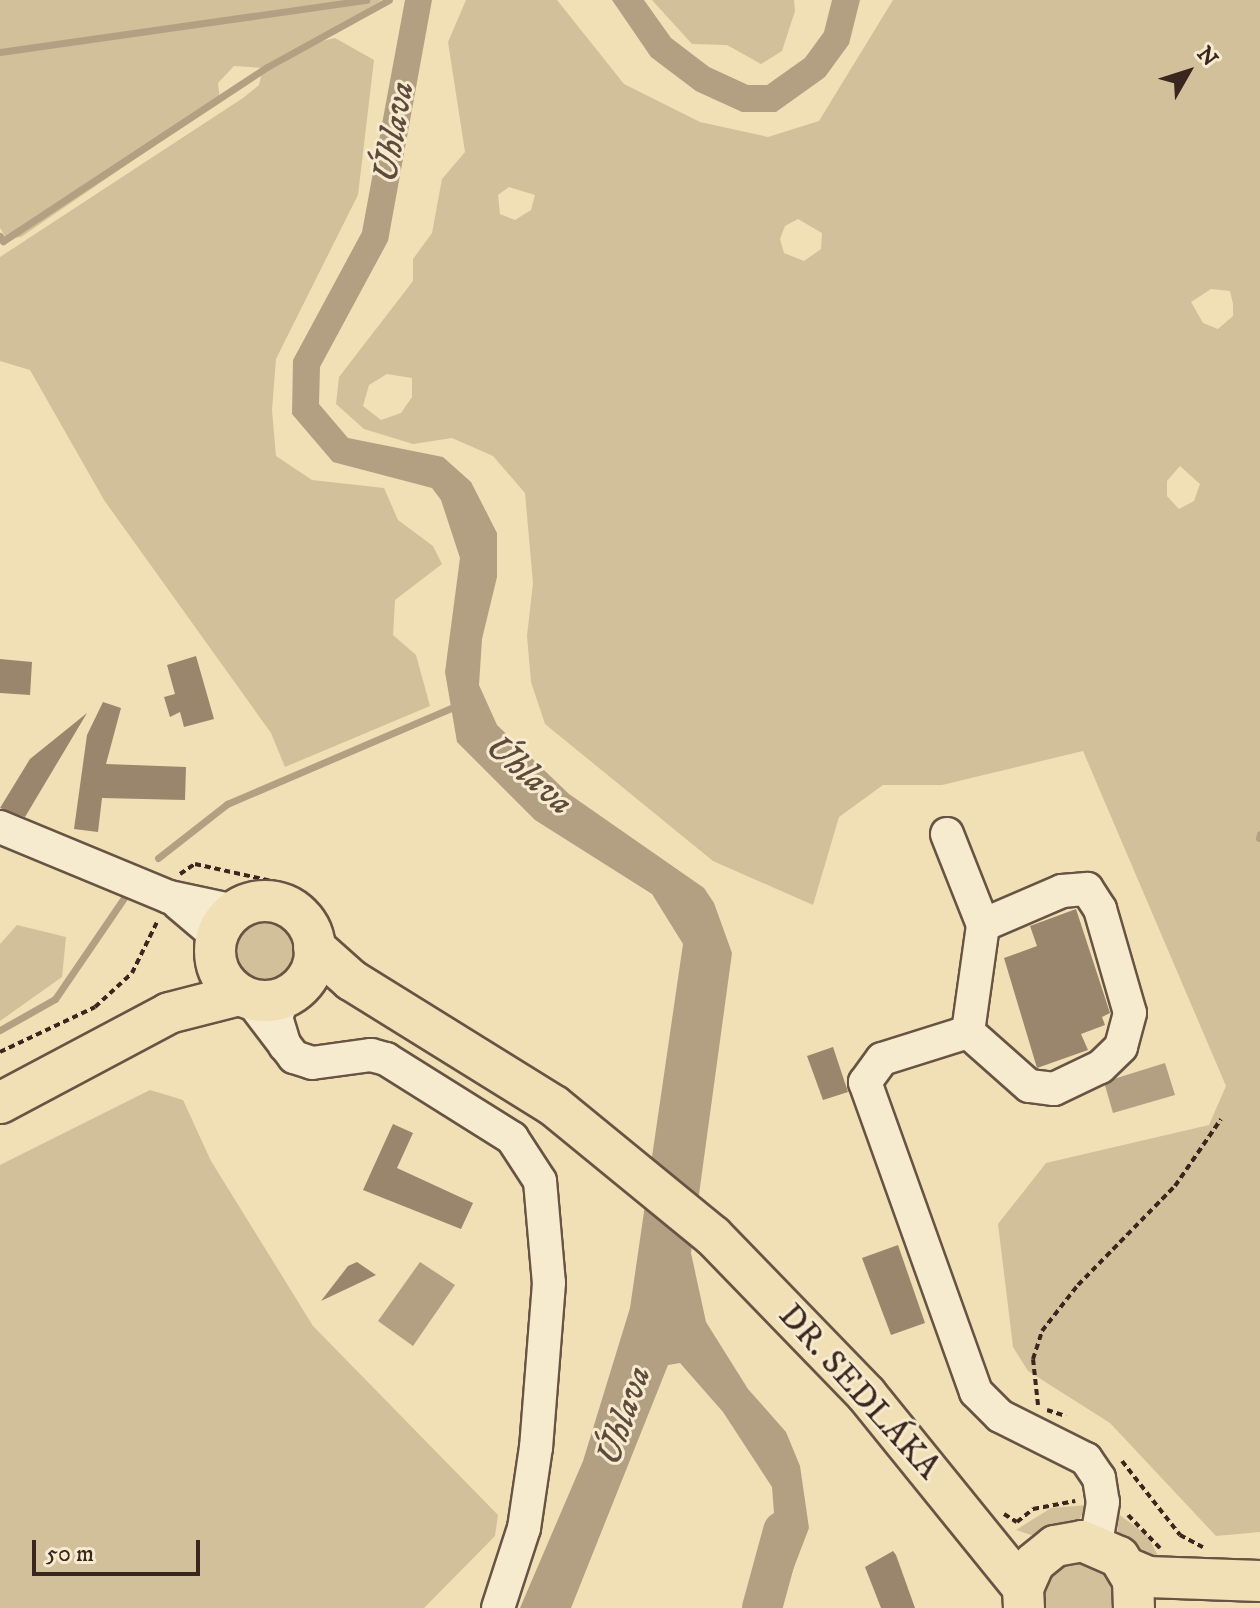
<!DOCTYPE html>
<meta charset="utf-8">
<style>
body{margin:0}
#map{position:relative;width:1260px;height:1608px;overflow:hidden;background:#f1dfb5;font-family:"IM FELL DW Pica",serif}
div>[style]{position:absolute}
.green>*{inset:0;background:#d2c09b}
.round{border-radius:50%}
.water>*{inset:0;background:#b3a082}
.stream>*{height:7px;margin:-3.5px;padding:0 3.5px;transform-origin:3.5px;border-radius:3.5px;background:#b3a082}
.river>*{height:40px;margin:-20px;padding:0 20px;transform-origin:20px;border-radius:20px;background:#b3a082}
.building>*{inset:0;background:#99866d}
.path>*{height:4px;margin-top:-2px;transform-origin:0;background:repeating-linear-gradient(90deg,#3a261e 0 6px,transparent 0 10px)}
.roads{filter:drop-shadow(2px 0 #685444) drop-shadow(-2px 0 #685444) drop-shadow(0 2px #685444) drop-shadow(0 -2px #685444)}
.minor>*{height:32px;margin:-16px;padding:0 16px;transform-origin:16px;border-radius:16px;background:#f6eacf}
.major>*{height:40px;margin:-20px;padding:0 20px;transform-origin:20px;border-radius:20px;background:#f1dfb5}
.major>.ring{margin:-20px;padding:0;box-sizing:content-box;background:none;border:40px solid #f1dfb5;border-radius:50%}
span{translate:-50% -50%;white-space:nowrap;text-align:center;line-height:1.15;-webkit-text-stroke:6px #f6eacf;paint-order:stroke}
.street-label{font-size:34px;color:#3a261e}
.water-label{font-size:36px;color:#5e4b3c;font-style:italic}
.north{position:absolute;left:1148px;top:32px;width:80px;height:80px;-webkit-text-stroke:6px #f6eacf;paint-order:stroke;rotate:51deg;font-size:22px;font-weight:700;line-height:32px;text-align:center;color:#3a261e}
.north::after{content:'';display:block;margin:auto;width:28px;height:36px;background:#3a261e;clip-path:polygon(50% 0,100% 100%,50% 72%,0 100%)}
.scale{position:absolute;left:32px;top:1540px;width:168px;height:36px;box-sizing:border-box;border:4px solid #3a261e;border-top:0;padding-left:10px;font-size:24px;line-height:28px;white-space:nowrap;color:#3a261e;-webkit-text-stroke:6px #f6eacf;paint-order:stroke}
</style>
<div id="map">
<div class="green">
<div style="clip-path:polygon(0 0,382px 0,314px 43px,335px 38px,374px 60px,358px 195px,276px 359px,272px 410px,276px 456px,312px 480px,384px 488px,398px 520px,433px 546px,442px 564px,395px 600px,393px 635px,416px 655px,430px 706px,285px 767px,271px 733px,104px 500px,30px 370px,0 361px,0 257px,243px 98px,259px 85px,263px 68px,234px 66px,218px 83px,220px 101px,21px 237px,7px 239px,0 228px)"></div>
<div style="clip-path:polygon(evenodd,466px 0,557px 0,624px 84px,700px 122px,768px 137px,819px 121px,893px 0,1260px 0,1260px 1532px,1216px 1536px,1110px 1423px,1028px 1371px,1013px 1347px,998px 1224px,1046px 1163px,1209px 1125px,1226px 1086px,1083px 751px,942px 785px,883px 785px,839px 817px,813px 905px,713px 861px,545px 724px,531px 682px,527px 636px,533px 583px,525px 493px,493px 456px,452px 438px,413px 444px,364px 429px,336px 404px,339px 377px,413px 281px,413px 259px,432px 233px,442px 179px,465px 152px,448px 42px,466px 0,509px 187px,535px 195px,531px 210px,515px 220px,500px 214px,498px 195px,509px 187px,466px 0,798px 219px,822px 233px,821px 249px,804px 261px,784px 253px,780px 239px,785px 226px,798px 219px,466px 0,1211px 289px,1230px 291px,1233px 304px,1233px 316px,1218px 329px,1203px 323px,1191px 302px,1211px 289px,466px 0,387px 374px,412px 378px,412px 397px,401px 413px,381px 420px,363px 406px,369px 385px,387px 374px,466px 0,1180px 466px,1200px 484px,1194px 501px,1179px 509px,1167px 496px,1167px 481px,1180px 466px)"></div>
<div style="clip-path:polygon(652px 0,794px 0,795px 11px,782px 51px,761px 64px,727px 45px,692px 44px)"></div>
<div class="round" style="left:234px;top:918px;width:64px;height:64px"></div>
<div style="clip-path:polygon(17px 925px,66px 937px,62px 977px,0 1021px,0 944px)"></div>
<div style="clip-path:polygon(150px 1090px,183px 1100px,211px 1161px,313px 1326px,498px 1515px,495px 1536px,424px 1608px,0 1608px,0 1165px)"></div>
<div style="clip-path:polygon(1087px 1505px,1076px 1526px,1043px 1539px,1016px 1530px,1051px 1508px)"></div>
<div style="clip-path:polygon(1117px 1513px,1147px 1535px,1166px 1571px,1118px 1537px)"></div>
<div style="clip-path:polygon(1076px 1559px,1104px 1569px,1115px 1587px,1115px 1608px,1043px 1608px,1045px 1581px,1059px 1565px)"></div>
</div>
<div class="water">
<div style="clip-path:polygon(405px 0,432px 0,388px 241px,320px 367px,319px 404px,348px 438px,443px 457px,471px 482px,497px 533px,497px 577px,482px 639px,479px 685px,497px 725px,569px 794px,704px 888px,714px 903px,732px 953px,691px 1253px,706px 1322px,748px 1389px,786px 1432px,800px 1466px,809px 1528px,786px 1588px,758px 1582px,774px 1513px,772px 1487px,723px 1412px,680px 1363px,668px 1365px,571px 1608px,520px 1608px,583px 1461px,630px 1308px,683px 944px,652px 894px,535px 820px,457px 742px,445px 672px,460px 558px,441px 500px,432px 488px,333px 462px,292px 414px,293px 360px,362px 232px)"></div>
<div style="clip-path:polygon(612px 0,644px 0,671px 38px,709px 67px,748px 85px,767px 85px,805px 58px,824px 32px,832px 0,860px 0,849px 44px,825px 77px,776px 112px,742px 112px,696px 91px,651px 57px)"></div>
<div style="clip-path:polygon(1165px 1063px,1175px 1095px,1113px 1113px,1104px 1082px)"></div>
<div style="clip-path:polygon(420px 1262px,455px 1285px,413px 1346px,378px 1321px)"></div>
</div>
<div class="stream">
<div style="left:0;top:52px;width:370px;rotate:-8.1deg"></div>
<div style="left:0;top:236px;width:6px;rotate:59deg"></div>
<div style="left:3px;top:241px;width:316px;rotate:-33.4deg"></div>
<div style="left:267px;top:67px;width:139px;rotate:-28.8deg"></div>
<div style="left:1259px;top:838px;width:4px;rotate:-76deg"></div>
<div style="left:158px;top:858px;width:88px;rotate:-38deg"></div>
<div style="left:227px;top:804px;width:249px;rotate:-23.2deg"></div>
<div style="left:0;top:1030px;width:63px;rotate:-29.4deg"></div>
<div style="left:55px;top:999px;width:122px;rotate:-55.7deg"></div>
</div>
<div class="river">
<div style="left:762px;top:1608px;width:80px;rotate:-74.7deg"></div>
</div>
<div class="building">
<div style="clip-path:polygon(196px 656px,214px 719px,184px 727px,180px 712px,170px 717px,164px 697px,175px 694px,167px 665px)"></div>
<div style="clip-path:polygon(0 659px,32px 662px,30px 695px,0 693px)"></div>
<div style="clip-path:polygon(103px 702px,121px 708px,106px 764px,186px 767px,185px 800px,102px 798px,98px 832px,74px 829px,87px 735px)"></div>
<div style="clip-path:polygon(87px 713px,25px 817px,0 808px,30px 759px)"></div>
<div style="clip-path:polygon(1076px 909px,1110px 1013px,1102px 1017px,1105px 1025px,1081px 1034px,1088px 1050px,1037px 1068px,1004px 958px,1037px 946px,1030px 926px)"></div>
<div style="clip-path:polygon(833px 1047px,848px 1092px,823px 1100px,807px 1056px)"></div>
<div style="clip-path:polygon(393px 1124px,413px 1133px,397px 1168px,473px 1203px,461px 1229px,363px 1190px)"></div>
<div style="clip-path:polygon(898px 1245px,925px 1323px,891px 1335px,862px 1258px)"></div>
<div style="clip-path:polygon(357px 1262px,376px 1275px,321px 1301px,348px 1266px)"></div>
<div style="clip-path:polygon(893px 1551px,896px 1555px,915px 1608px,881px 1608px,865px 1567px)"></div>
</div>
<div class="path">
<div style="left:180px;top:874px;width:18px;rotate:-34deg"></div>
<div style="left:195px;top:864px;width:92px;rotate:12.5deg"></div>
<div style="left:285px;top:884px;width:32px;rotate:28deg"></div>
<div style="left:313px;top:899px;width:24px;rotate:54deg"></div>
<div style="left:0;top:1052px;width:105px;rotate:-25.3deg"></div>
<div style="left:95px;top:1007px;width:50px;rotate:-42.6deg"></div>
<div style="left:132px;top:973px;width:57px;rotate:-63.9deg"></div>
<div style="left:1038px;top:1405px;width:46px;rotate:-96.2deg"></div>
<div style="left:1033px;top:1359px;width:29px;rotate:-72deg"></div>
<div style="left:1042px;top:1331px;width:58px;rotate:-52deg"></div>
<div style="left:1078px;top:1285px;width:139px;rotate:-45.6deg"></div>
<div style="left:1175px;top:1186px;width:81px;rotate:-55.5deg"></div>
<div style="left:1047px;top:1410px;width:20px;rotate:18deg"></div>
<div style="left:1122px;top:1461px;width:94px;rotate:51.9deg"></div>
<div style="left:1180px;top:1535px;width:26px;rotate:28deg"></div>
<div style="left:1004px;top:1514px;width:15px;rotate:32deg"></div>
<div style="left:1017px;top:1522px;width:21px;rotate:-39deg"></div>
<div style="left:1033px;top:1509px;width:43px;rotate:-10.8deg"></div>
<div style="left:1128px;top:1515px;width:46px;rotate:45.9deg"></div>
</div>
<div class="roads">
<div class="minor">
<div style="left:0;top:827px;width:183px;rotate:22.5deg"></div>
<div style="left:169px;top:897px;width:67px;rotate:12deg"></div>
<div style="left:947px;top:834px;width:98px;rotate:68.4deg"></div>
<div style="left:983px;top:925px;width:86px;rotate:-23.3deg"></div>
<div style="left:1062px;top:891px;width:25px;rotate:-5deg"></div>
<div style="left:1087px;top:889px;width:24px;rotate:57deg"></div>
<div style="left:1100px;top:909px;width:108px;rotate:73.9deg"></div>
<div style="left:1130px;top:1013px;width:35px;rotate:105deg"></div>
<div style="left:1121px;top:1047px;width:29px;rotate:136deg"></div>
<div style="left:1100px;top:1067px;width:51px;rotate:154.4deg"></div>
<div style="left:1054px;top:1089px;width:25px;rotate:-173deg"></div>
<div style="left:1029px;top:1086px;width:81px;rotate:-138.5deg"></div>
<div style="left:968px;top:1032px;width:90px;rotate:162.6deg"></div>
<div style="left:882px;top:1059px;width:29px;rotate:126deg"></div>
<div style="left:865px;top:1082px;width:329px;rotate:70.3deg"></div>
<div style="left:976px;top:1392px;width:34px;rotate:45deg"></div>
<div style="left:1000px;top:1416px;width:96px;rotate:26.6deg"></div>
<div style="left:1086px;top:1459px;width:23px;rotate:56deg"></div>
<div style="left:1099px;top:1478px;width:24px;rotate:81deg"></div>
<div style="left:1103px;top:1502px;width:42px;rotate:99.7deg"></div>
<div style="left:178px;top:903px;width:51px;rotate:40.2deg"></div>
<div style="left:284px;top:997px;width:22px;rotate:112deg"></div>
<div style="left:276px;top:1017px;width:30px;rotate:73deg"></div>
<div style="left:250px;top:999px;width:73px;rotate:52.8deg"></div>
<div style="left:294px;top:1057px;width:19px;rotate:18deg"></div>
<div style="left:312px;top:1063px;width:60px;rotate:-7.7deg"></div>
<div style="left:371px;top:1055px;width:16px;rotate:15deg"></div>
<div style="left:386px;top:1059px;width:149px;rotate:32.1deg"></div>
<div style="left:512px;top:1138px;width:51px;rotate:56.9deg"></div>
<div style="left:540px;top:1181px;width:102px;rotate:85deg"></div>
<div style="left:549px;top:1283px;width:165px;rotate:94.5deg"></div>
<div style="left:536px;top:1447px;width:82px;rotate:98.4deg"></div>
<div style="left:524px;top:1528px;width:84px;rotate:108deg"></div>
<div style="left:968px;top:1032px;width:108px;rotate:-82deg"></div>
</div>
<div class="major">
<div class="ring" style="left:215px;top:901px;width:60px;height:60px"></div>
<div style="left:314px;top:947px;width:50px;rotate:41.7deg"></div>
<div style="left:351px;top:980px;width:239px;rotate:31.8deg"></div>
<div style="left:554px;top:1106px;width:205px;rotate:39.3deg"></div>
<div style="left:713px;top:1236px;width:220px;rotate:45.9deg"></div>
<div style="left:866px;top:1394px;width:250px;rotate:51deg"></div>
<div style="left:0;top:1103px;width:191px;rotate:-28deg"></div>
<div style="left:169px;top:1013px;width:72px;rotate:-14.4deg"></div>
<div style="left:1127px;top:1568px;width:23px;rotate:23deg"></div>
<div style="left:1148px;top:1577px;width:112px;rotate:2deg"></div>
<div style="left:1024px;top:1608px;width:20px;rotate:-93deg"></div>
<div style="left:1023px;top:1588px;width:27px;rotate:-66deg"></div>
<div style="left:1034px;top:1563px;width:27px;rotate:-39deg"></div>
<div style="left:1055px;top:1546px;width:27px;rotate:-10deg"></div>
<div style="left:1082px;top:1541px;width:40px;rotate:23.4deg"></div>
<div style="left:1119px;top:1557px;width:27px;rotate:59deg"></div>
<div style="left:1133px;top:1580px;width:28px;rotate:88deg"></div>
</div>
</div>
<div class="street-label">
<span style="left:859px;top:1392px;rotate:48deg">DR. SEDLÁKA</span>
</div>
<div class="water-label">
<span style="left:394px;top:132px;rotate:-80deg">Úhlava</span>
<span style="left:529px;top:775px;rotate:41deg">Úhlava</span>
<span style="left:624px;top:1416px;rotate:-71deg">Úhlava</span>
</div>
<div class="north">N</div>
<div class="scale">50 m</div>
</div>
